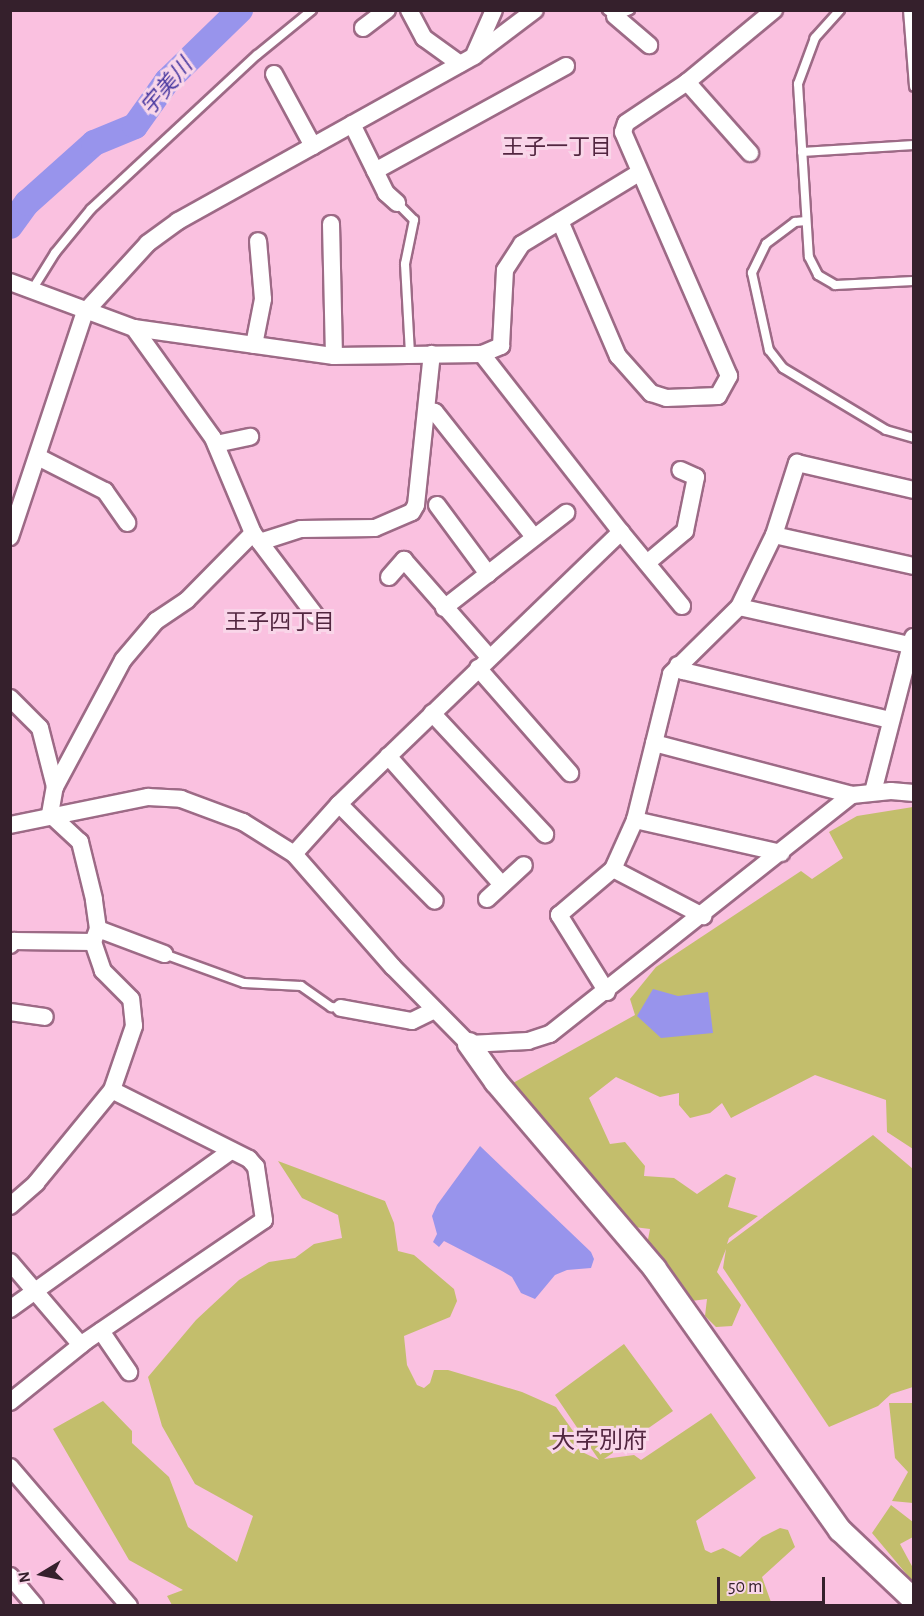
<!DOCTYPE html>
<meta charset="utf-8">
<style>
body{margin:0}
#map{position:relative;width:924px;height:1616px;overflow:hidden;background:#fac1e0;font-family:"Alegreya Sans","Noto Sans JP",sans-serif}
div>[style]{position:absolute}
.green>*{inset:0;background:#c3be6c}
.water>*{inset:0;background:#9894ec}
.river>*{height:26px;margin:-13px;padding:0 13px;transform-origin:13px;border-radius:13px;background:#9894ec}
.roads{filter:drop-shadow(2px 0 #9d6a86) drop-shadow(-2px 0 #9d6a86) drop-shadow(0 2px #9d6a86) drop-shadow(0 -2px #9d6a86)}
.lane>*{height:8px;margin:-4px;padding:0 4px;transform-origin:4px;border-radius:4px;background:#fff}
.street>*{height:16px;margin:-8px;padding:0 8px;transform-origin:8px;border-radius:8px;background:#fff}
.secondary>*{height:22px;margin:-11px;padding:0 11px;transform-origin:11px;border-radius:11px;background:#fff}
span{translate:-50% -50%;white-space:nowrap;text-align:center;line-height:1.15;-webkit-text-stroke:6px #f9d6e9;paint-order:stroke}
.water-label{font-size:22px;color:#4a3aa0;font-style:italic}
.neighbourhood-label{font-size:22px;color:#522640}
.quarter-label{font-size:24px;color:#522640}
.frame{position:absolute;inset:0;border:12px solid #35202c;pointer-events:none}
.north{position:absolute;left:12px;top:1544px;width:60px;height:60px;-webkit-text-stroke:4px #f9d6e9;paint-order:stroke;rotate:260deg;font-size:16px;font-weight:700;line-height:24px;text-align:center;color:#35202c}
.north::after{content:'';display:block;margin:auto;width:21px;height:27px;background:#35202c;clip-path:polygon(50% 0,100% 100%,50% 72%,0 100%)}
.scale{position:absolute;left:717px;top:1577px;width:108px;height:27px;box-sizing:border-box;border:3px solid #35202c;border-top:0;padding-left:8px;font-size:18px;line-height:21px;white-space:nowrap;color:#35202c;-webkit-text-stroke:4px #f9d6e9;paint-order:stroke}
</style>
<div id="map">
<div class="green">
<div style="clip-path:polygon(913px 807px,913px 1149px,887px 1132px,886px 1100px,815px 1075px,731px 1118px,722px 1103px,710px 1113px,690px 1118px,679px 1105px,679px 1093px,660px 1097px,616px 1077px,589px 1098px,610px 1144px,625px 1142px,645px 1166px,644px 1176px,674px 1178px,697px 1194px,726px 1174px,736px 1178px,728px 1207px,758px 1216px,729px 1238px,727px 1244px,873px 1135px,913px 1169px,913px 1387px,891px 1394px,878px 1406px,829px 1427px,723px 1268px,726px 1249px,717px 1272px,741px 1305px,732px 1326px,716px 1327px,705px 1316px,707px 1299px,691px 1301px,646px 1250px,650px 1229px,626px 1226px,557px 1135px,531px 1110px,507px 1104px,513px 1083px,635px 1015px,630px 999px,656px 967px,801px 871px,812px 879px,843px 858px,829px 832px,857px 816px)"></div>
<div style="clip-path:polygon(278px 1161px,385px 1201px,394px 1223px,398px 1251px,414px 1255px,454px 1289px,457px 1301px,450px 1317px,404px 1336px,407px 1365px,417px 1385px,424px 1388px,430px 1383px,434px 1370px,448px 1370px,522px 1392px,556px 1407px,578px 1438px,582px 1452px,599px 1460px,555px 1395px,624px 1344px,673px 1411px,604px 1459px,634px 1455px,641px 1460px,711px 1413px,756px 1478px,696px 1521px,705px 1550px,711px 1553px,723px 1548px,740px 1557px,762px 1537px,780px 1528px,788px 1530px,795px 1547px,762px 1577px,772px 1605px,172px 1605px,167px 1596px,183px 1590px,129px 1560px,53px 1429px,103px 1401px,132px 1431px,132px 1443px,169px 1477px,188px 1527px,237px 1562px,253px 1516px,195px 1484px,162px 1426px,148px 1377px,196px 1320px,239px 1280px,269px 1262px,295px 1258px,314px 1244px,342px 1238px,338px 1215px,302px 1198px)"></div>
<div style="clip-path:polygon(889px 1403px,913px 1403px,913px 1503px,892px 1501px,908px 1472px,895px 1458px)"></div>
<div style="clip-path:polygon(891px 1505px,913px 1522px,913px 1537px,900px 1544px,913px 1568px,913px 1582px,872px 1533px)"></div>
</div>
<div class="water">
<div style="clip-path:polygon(653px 989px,678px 996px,708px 992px,713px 1033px,661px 1038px,637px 1016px)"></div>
<div style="clip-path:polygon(480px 1146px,591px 1252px,594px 1259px,591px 1268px,567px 1270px,555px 1275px,535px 1299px,521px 1293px,512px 1277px,502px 1271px,444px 1241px,439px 1247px,433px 1242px,437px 1234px,432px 1216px,437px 1205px)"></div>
</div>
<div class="river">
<div style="left:10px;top:226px;width:29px;rotate:-54deg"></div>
<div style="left:27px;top:203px;width:90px;rotate:-41.8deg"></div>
<div style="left:94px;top:143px;width:44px;rotate:-22.5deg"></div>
<div style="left:135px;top:126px;width:55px;rotate:-54.6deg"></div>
<div style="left:167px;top:81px;width:102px;rotate:-44.2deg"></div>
</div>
<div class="roads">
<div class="lane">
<div style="left:607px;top:10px;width:10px;rotate:37deg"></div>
<div style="left:615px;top:16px;width:16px;rotate:-22deg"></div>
<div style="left:840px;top:10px;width:38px;rotate:132deg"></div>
<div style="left:815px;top:38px;width:49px;rotate:110.3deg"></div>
<div style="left:798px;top:84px;width:173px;rotate:86.4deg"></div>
<div style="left:809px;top:257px;width:20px;rotate:63deg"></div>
<div style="left:818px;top:275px;width:20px;rotate:30deg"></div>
<div style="left:835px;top:285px;width:79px;rotate:-2.9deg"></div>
<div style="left:908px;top:10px;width:77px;rotate:85.5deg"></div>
<div style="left:802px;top:152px;width:112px;rotate:-3.6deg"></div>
<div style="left:397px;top:203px;width:24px;rotate:45deg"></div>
<div style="left:414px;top:220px;width:45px;rotate:101.6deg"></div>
<div style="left:405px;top:264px;width:90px;rotate:86.8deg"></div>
<div style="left:806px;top:221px;width:11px;rotate:175deg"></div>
<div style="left:795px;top:222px;width:36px;rotate:143deg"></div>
<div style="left:766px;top:244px;width:32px;rotate:116deg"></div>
<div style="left:752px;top:273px;width:79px;rotate:77.6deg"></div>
<div style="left:769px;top:350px;width:23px;rotate:52deg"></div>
<div style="left:783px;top:368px;width:120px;rotate:31deg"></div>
<div style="left:886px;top:430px;width:29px;rotate:16deg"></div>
<div style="left:32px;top:290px;width:44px;rotate:-58.1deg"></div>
<div style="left:55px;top:253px;width:57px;rotate:-50.7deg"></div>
<div style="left:91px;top:209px;width:226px;rotate:-42.9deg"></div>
<div style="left:257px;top:55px;width:71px;rotate:-39.3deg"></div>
<div style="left:164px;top:954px;width:85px;rotate:19.9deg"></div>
<div style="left:244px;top:983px;width:57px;rotate:3deg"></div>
<div style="left:301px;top:986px;width:37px;rotate:35deg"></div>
<div style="left:331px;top:1007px;width:10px;rotate:6deg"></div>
</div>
<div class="street">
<div style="left:409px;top:10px;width:32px;rotate:62deg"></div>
<div style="left:424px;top:38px;width:44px;rotate:35.8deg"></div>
<div style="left:615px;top:16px;width:45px;rotate:40.5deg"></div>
<div style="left:363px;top:28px;width:30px;rotate:-37deg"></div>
<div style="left:475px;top:53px;width:47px;rotate:-66.2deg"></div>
<div style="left:274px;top:74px;width:82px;rotate:61.6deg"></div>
<div style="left:687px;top:82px;width:95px;rotate:48.4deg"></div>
<div style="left:352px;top:124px;width:77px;rotate:63.8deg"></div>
<div style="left:386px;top:193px;width:15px;rotate:42deg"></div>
<div style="left:375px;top:171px;width:218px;rotate:-28.8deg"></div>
<div style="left:560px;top:221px;width:147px;rotate:66.8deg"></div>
<div style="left:618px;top:356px;width:50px;rotate:48.3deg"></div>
<div style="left:651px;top:393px;width:16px;rotate:18deg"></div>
<div style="left:666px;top:398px;width:52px;rotate:-2.2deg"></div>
<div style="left:718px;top:396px;width:23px;rotate:-61deg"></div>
<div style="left:729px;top:376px;width:266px;rotate:-113.5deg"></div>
<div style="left:623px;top:132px;width:9px;rotate:-72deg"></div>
<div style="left:626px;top:123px;width:73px;rotate:-33.9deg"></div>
<div style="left:687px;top:82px;width:113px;rotate:-39.6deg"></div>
<div style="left:331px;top:224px;width:132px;rotate:88.7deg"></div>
<div style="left:10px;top:282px;width:132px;rotate:20.4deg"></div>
<div style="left:134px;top:328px;width:202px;rotate:8deg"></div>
<div style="left:334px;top:356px;width:148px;rotate:-0.8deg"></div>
<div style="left:482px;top:354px;width:21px;rotate:-23deg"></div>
<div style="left:501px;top:346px;width:76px;rotate:-87deg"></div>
<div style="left:505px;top:270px;width:31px;rotate:-57deg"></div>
<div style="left:522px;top:244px;width:137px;rotate:-31.3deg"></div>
<div style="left:134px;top:328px;width:135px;rotate:54.3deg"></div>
<div style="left:213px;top:438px;width:103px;rotate:67.2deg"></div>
<div style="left:253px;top:533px;width:103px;rotate:52.9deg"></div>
<div style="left:254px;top:345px;width:47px;rotate:-78.9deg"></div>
<div style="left:263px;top:299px;width:58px;rotate:-94.9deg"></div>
<div style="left:428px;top:410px;width:7px;rotate:16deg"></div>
<div style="left:435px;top:412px;width:159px;rotate:51.6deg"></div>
<div style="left:216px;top:444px;width:35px;rotate:-12deg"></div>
<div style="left:40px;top:458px;width:73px;rotate:26.9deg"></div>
<div style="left:105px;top:491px;width:39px;rotate:55deg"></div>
<div style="left:437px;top:505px;width:86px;rotate:53.5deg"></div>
<div style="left:621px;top:532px;width:96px;rotate:50.5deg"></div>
<div style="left:774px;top:535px;width:143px;rotate:12.5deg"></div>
<div style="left:10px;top:537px;width:237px;rotate:-71.6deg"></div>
<div style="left:85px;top:312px;width:93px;rotate:-47.6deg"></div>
<div style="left:148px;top:243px;width:37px;rotate:-36deg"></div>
<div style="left:178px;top:221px;width:339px;rotate:-29.1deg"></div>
<div style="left:474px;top:56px;width:76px;rotate:-37deg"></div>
<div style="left:260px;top:542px;width:43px;rotate:-17.6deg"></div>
<div style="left:301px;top:529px;width:74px;rotate:-0.8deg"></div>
<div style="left:375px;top:528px;width:40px;rotate:-23.4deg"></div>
<div style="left:412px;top:512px;width:8px;rotate:-60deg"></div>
<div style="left:416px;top:505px;width:152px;rotate:-84deg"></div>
<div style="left:647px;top:563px;width:50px;rotate:-40.1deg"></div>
<div style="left:685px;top:531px;width:55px;rotate:-78.5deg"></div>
<div style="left:696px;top:477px;width:17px;rotate:-156deg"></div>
<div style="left:389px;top:577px;width:23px;rotate:-49deg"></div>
<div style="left:404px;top:560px;width:129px;rotate:48.8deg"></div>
<div style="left:739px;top:607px;width:179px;rotate:12.6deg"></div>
<div style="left:444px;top:608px;width:155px;rotate:-37.9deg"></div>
<div style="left:678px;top:665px;width:8px;rotate:50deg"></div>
<div style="left:683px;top:671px;width:214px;rotate:13.3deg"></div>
<div style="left:478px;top:668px;width:140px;rotate:48.8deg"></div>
<div style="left:10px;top:698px;width:42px;rotate:45deg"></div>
<div style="left:40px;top:728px;width:61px;rotate:75.7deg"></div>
<div style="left:432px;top:713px;width:166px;rotate:47deg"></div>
<div style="left:654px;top:743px;width:205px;rotate:14.7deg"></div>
<div style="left:852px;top:795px;width:39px;rotate:-6deg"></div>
<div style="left:891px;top:791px;width:23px;rotate:5deg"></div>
<div style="left:388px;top:756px;width:172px;rotate:48.5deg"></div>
<div style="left:873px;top:792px;width:160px;rotate:-75.5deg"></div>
<div style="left:339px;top:804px;width:136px;rotate:45.3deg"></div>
<div style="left:635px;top:820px;width:150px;rotate:12.7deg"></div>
<div style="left:10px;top:825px;width:141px;rotate:-11.5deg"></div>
<div style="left:148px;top:797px;width:33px;rotate:3deg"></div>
<div style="left:181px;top:799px;width:66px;rotate:20.4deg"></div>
<div style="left:243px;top:822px;width:60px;rotate:32.1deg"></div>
<div style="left:294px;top:854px;width:150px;rotate:48.8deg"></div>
<div style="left:393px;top:967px;width:108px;rotate:45.4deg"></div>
<div style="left:469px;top:1044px;width:59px;rotate:-2.9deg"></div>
<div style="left:528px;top:1041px;width:23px;rotate:-18deg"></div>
<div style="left:550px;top:1034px;width:385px;rotate:-38.4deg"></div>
<div style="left:294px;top:854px;width:67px;rotate:-48deg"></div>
<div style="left:339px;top:804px;width:392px;rotate:-44deg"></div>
<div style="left:621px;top:532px;width:226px;rotate:-128deg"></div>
<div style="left:613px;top:869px;width:102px;rotate:27.6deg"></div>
<div style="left:487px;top:899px;width:50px;rotate:-42.6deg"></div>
<div style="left:98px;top:929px;width:71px;rotate:20.7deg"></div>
<div style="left:10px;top:945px;width:6px;rotate:-45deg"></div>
<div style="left:14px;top:941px;width:79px;rotate:0.7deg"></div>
<div style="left:607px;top:992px;width:91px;rotate:-121.9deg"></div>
<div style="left:559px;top:915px;width:71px;rotate:-40.4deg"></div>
<div style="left:613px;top:869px;width:54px;rotate:-65.8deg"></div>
<div style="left:635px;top:820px;width:150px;rotate:-76.1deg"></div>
<div style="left:671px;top:674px;width:95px;rotate:-44.6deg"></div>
<div style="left:739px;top:607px;width:80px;rotate:-64.1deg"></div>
<div style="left:774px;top:535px;width:76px;rotate:-72.3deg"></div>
<div style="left:797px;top:463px;width:120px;rotate:13deg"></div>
<div style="left:341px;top:1008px;width:72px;rotate:10.4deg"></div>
<div style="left:412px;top:1021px;width:25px;rotate:-26deg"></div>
<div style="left:10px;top:1012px;width:35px;rotate:8deg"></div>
<div style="left:10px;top:1206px;width:35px;rotate:-41deg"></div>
<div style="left:36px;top:1183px;width:120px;rotate:-50.7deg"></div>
<div style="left:112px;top:1090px;width:68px;rotate:-71deg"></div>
<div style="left:134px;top:1026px;width:27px;rotate:-96deg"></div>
<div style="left:131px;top:999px;width:40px;rotate:-135deg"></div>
<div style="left:103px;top:971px;width:31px;rotate:-109deg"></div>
<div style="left:93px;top:942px;width:14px;rotate:-69deg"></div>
<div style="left:98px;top:929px;width:30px;rotate:-98deg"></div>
<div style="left:94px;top:899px;width:59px;rotate:-103.8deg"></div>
<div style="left:80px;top:842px;width:41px;rotate:-137deg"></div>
<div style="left:50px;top:814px;width:27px;rotate:-80deg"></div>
<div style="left:55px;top:787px;width:144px;rotate:-61.8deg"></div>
<div style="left:123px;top:660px;width:51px;rotate:-49.8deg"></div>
<div style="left:156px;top:621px;width:37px;rotate:-34deg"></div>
<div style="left:187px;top:600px;width:94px;rotate:-45.4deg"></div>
<div style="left:10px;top:1262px;width:109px;rotate:49.5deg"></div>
<div style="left:10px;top:1309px;width:272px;rotate:-35.6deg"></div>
<div style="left:101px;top:1331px;width:50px;rotate:55.7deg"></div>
<div style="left:10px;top:1402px;width:97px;rotate:-38.8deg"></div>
<div style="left:86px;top:1341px;width:215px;rotate:-34.2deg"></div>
<div style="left:264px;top:1220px;width:54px;rotate:-98.6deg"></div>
<div style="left:256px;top:1167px;width:11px;rotate:-131deg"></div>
<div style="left:249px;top:1159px;width:153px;rotate:-153.3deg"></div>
<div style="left:10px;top:1467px;width:183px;rotate:49.4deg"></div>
<div style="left:10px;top:1576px;width:39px;rotate:50deg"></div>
</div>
<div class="secondary">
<div style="left:469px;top:1044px;width:47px;rotate:54.6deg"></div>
<div style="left:496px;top:1082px;width:245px;rotate:49.6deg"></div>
<div style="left:655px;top:1269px;width:320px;rotate:54.7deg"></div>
<div style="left:840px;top:1530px;width:102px;rotate:43.4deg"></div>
</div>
</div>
<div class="water-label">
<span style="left:167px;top:87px;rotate:-50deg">宇美川</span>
</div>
<div class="neighbourhood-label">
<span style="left:557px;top:148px">王子一丁目</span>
<span style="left:280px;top:623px">王子四丁目</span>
</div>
<div class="quarter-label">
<span style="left:599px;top:1442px">大字別府</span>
</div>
<div class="frame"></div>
<div class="north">N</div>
<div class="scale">50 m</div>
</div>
